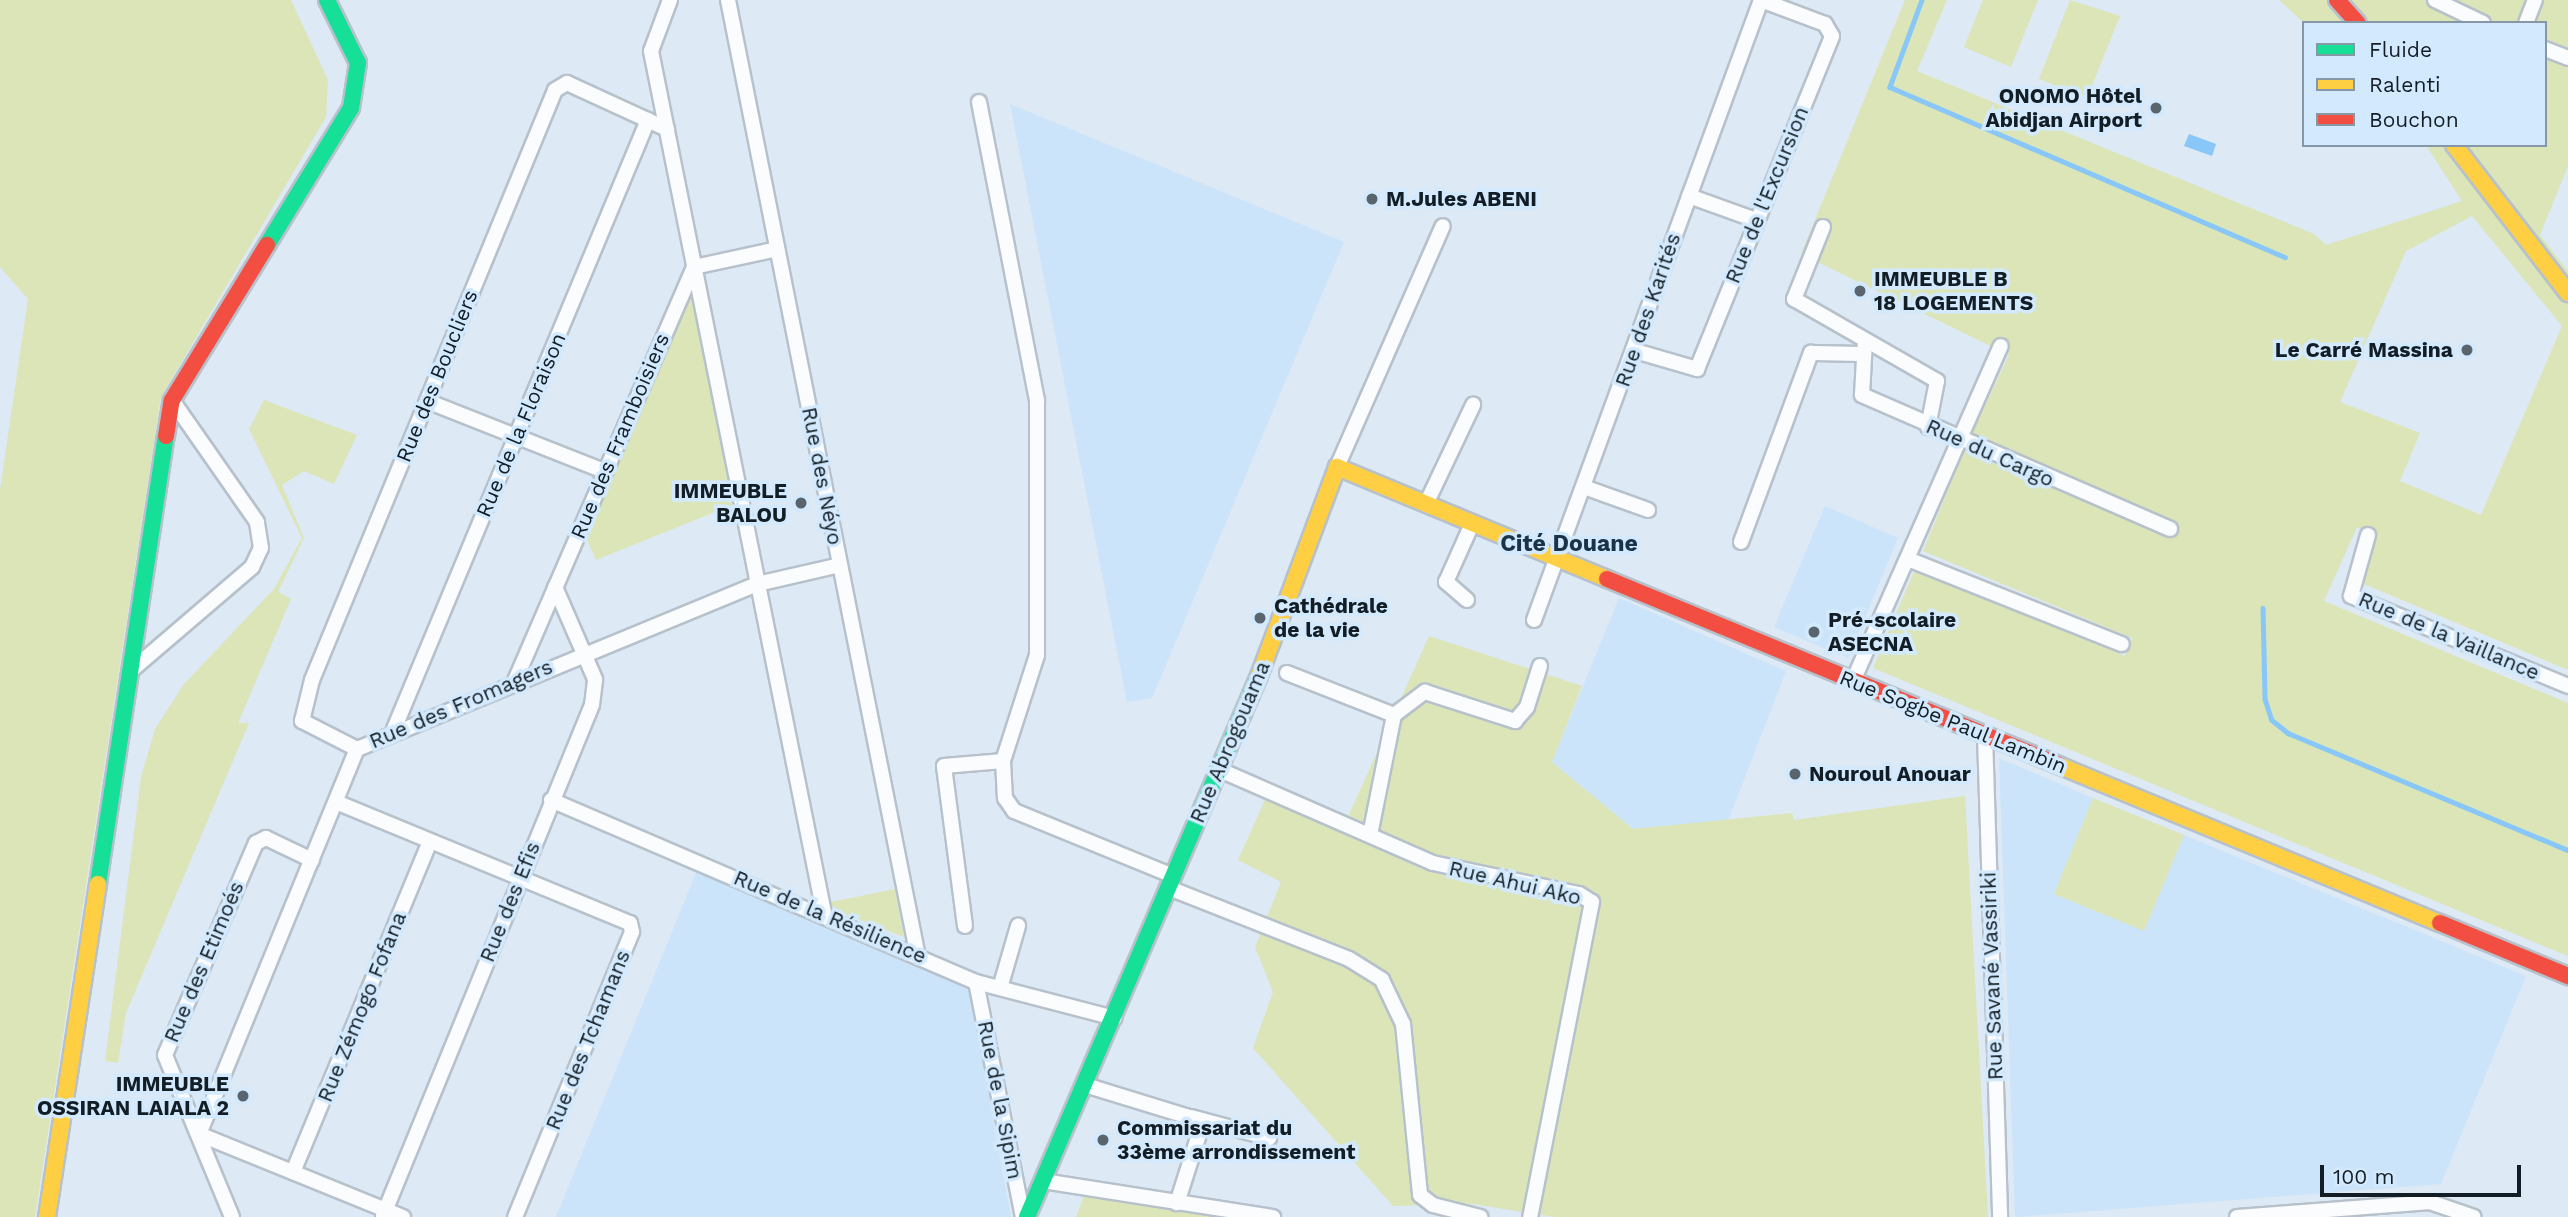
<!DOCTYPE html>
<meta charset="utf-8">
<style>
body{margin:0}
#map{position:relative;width:2568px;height:1217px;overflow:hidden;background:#dde9f4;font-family:"Work Sans",sans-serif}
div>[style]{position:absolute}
.built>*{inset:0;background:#cbe4f9}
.green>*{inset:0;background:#dbe5b8}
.water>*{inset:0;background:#88c7f8}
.stream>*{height:4.5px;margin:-2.25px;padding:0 2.25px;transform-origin:2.25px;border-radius:2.25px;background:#88c7f8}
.roads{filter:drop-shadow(2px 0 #b7c1cb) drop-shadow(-2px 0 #b7c1cb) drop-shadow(0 2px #b7c1cb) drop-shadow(0 -2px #b7c1cb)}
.street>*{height:14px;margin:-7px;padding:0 7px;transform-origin:7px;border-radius:7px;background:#fafcfd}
.fast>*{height:16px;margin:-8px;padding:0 8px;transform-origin:8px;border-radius:8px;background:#16e098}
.slow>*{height:16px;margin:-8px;padding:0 8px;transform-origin:8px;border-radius:8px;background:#ffcf43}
.jam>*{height:16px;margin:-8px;padding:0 8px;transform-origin:8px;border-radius:8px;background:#f24e42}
.dots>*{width:19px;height:19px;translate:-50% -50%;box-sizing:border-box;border:4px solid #d3eafe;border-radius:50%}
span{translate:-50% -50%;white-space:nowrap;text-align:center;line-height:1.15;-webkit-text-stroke:7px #d3eafe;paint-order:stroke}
.poi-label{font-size:21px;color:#121d25;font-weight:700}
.right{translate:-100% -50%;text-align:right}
.left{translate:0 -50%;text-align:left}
.street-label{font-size:21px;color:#121d25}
.neighbourhood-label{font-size:23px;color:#1b3346;font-weight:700}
.legend{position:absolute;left:2302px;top:21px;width:245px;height:126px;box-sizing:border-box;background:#d3eafe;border:2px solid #8698a7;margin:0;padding:9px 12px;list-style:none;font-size:21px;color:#121d25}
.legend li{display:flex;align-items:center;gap:14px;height:35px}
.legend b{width:35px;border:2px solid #8698a7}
.scale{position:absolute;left:2320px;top:1165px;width:201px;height:32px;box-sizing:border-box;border:4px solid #121d25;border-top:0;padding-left:9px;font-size:21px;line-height:24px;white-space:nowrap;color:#121d25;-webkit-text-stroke:5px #d3eafe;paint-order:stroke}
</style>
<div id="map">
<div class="built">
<div style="clip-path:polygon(1010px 104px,1344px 242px,1152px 698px,1127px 702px)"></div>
<div style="clip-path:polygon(1825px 506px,1898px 538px,1848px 658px,1774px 627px)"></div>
<div style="clip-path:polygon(1619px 598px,1786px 671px,1728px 821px,1633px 829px,1552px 762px)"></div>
<div style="clip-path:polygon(1999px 758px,2093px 798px,2054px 894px,2144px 930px,2184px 835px,2526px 976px,2441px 1184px,2015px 1217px)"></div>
<div style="clip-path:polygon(698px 868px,968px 983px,1011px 1217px,556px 1217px)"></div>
</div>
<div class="green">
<div style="clip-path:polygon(0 0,291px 0,328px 80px,326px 117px,161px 397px,35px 1217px,0 1217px,0 490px,28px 299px,0 267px)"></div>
<div style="clip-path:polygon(evenodd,1905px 0,1947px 0,1917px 71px,2314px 234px,2326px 245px,2462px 201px,2426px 145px,2545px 145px,2545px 23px,2304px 23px,2279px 0,2568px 0,2568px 166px,2540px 235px,2568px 271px,2568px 670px,2357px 581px,2376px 536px,2357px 527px,2324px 601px,2568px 703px,2568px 956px,1873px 668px,1915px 569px,2125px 656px,2132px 638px,1923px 551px,1964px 451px,2174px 538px,2179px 525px,1970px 438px,2009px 355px,1801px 254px,1905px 0,2472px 216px,2562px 326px,2481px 515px,2400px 481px,2420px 433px,2340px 402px,2406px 251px,2472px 216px)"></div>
<div style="clip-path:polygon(1983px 0,2038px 0,2011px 67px,1964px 47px)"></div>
<div style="clip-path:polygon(2070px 0,2120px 16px,2087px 98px,2039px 79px)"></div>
<div style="clip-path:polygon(691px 280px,735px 504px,596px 560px,585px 535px)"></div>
<div style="clip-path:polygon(264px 400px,357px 435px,334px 484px,304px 471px,282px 485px,304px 538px,278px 592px,291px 599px,238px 723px,249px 723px,126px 1013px,118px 1063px,105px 1061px,141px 777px,155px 729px,184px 684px,274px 589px,302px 538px,249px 429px)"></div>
<div style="clip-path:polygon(1429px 636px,1582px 686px,1552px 762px,1633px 829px,1792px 813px,1794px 820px,1965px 796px,1988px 1217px,1555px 1217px,1473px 1204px,1393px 1206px,1253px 1048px,1273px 992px,1255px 947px,1281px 882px,1238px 860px,1265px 800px,1344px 826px)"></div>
<div style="clip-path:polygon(2093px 798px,2184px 835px,2144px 931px,2054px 894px)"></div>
<div style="clip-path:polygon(895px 889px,904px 937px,834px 910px,831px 902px)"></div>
<div style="clip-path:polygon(1084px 1196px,1236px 1217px,1076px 1217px)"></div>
</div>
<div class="water">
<div style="clip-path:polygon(2189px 134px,2216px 144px,2212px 156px,2184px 146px)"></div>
</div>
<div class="stream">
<div style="left:1922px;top:0;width:93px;rotate:110.2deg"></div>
<div style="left:1890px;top:87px;width:430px;rotate:23.3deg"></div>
<div style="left:2263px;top:608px;width:91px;rotate:88.7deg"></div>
<div style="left:2265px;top:699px;width:22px;rotate:72deg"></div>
<div style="left:2272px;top:720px;width:21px;rotate:39deg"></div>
<div style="left:2288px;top:733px;width:303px;rotate:22.7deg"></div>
</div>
<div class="roads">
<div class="street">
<div style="left:670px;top:0;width:54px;rotate:110.4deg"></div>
<div style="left:651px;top:51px;width:879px;rotate:78.65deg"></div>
<div style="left:728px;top:0;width:971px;rotate:78.77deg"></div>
<div style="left:2435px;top:0;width:53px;rotate:25.6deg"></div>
<div style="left:2526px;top:23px;width:25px;rotate:-69deg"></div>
<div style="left:2545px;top:49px;width:25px;rotate:21deg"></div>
<div style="left:979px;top:102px;width:304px;rotate:79deg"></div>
<div style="left:1037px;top:400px;width:255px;rotate:90deg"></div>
<div style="left:1037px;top:655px;width:111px;rotate:107.8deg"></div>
<div style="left:1003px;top:761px;width:37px;rotate:87deg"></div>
<div style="left:1005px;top:798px;width:16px;rotate:55deg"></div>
<div style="left:1014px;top:811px;width:172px;rotate:22.2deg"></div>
<div style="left:1689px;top:196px;width:71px;rotate:19.7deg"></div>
<div style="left:1823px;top:227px;width:78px;rotate:111.9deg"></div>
<div style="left:1794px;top:299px;width:165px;rotate:29.8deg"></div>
<div style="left:1937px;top:381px;width:47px;rotate:101.1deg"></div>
<div style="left:1865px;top:341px;width:54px;rotate:93.2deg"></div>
<div style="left:1862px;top:395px;width:336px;rotate:23.5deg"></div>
<div style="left:1635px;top:351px;width:65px;rotate:16.2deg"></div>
<div style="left:1697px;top:369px;width:359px;rotate:-67.9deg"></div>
<div style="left:1832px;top:36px;width:14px;rotate:-120deg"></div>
<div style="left:1825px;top:24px;width:68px;rotate:-159.4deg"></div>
<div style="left:427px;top:401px;width:190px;rotate:21.6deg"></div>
<div style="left:1337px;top:467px;width:263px;rotate:-66.3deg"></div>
<div style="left:1584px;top:487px;width:68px;rotate:19.8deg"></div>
<div style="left:1426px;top:504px;width:110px;rotate:-64.6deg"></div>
<div style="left:2368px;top:535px;width:63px;rotate:105.6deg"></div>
<div style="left:2351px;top:596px;width:235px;rotate:22.5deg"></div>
<div style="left:1741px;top:542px;width:202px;rotate:-69.7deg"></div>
<div style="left:1811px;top:353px;width:53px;rotate:1.1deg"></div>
<div style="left:1908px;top:559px;width:230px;rotate:21.7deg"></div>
<div style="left:1467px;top:600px;width:28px;rotate:-139deg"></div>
<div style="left:1446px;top:582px;width:64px;rotate:-65.9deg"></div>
<div style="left:1534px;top:620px;width:660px;rotate:-69.89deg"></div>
<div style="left:133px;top:669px;width:157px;rotate:-40.6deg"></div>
<div style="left:252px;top:567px;width:21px;rotate:-65deg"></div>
<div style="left:261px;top:548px;width:26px;rotate:-99deg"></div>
<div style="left:257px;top:522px;width:149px;rotate:-124.9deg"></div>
<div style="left:1287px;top:673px;width:115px;rotate:21.4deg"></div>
<div style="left:1394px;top:715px;width:122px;rotate:101.3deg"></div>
<div style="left:1853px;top:681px;width:366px;rotate:-66.2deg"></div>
<div style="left:514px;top:683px;width:453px;rotate:-66.6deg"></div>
<div style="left:694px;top:267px;width:85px;rotate:-12.2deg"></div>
<div style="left:1394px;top:715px;width:39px;rotate:-37deg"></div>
<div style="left:1425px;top:692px;width:95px;rotate:17.9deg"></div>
<div style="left:1515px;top:721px;width:18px;rotate:-49deg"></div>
<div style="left:1527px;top:707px;width:43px;rotate:-72.4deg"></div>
<div style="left:394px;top:729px;width:660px;rotate:-67.36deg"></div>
<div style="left:1985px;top:735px;width:482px;rotate:88.2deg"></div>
<div style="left:357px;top:749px;width:62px;rotate:-153deg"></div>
<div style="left:302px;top:721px;width:42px;rotate:-76.3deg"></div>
<div style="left:312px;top:680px;width:638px;rotate:-67.61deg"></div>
<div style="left:555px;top:90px;width:14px;rotate:-30deg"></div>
<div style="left:567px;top:83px;width:110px;rotate:24.7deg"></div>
<div style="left:1220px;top:770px;width:232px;rotate:23.6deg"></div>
<div style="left:1433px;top:863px;width:149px;rotate:12deg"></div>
<div style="left:1579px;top:894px;width:15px;rotate:32deg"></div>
<div style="left:1592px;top:902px;width:321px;rotate:101.1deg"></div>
<div style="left:551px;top:800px;width:462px;rotate:23.2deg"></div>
<div style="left:976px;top:982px;width:143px;rotate:14.6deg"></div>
<div style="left:336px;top:802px;width:318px;rotate:22.4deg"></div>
<div style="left:630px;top:923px;width:9px;rotate:77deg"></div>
<div style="left:632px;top:932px;width:308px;rotate:112.3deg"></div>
<div style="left:1169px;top:888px;width:193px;rotate:21.5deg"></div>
<div style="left:1349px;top:959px;width:39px;rotate:32deg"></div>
<div style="left:1382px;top:980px;width:49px;rotate:64.5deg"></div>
<div style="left:1403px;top:1024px;width:172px;rotate:84.3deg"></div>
<div style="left:1420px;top:1195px;width:16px;rotate:38deg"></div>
<div style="left:1433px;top:1205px;width:49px;rotate:14.3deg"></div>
<div style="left:965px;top:926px;width:161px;rotate:-97.5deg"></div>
<div style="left:944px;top:766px;width:59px;rotate:-4.8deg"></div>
<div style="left:976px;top:982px;width:240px;rotate:78.7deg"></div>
<div style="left:1000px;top:988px;width:65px;rotate:-73.8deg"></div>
<div style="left:1085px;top:1085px;width:106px;rotate:17.1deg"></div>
<div style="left:1186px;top:1116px;width:19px;rotate:39deg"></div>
<div style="left:1201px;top:1128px;width:79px;rotate:107.7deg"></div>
<div style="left:1191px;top:1117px;width:81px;rotate:15.1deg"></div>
<div style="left:293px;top:1172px;width:358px;rotate:-67.5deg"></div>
<div style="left:1043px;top:1181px;width:233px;rotate:8.9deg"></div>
<div style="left:383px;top:1216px;width:552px;rotate:-67.76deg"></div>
<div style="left:592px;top:705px;width:26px;rotate:-83deg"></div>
<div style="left:595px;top:679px;width:100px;rotate:-113.5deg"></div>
<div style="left:232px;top:1217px;width:175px;rotate:-112.5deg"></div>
<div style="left:165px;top:1055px;width:231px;rotate:-66.8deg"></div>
<div style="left:256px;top:843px;width:11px;rotate:-27deg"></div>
<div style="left:266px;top:838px;width:51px;rotate:25.6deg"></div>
<div style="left:403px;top:1217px;width:220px;rotate:-157.9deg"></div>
<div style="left:199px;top:1134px;width:416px;rotate:-67.7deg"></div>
<div style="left:357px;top:749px;width:433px;rotate:-22.4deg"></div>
<div style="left:757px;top:584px;width:85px;rotate:-12.9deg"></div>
<div style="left:2237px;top:1217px;width:194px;rotate:-4.4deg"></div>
<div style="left:2430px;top:1202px;width:46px;rotate:18.8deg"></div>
</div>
<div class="fast">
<div style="left:267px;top:245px;width:161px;rotate:-58.5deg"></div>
<div style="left:351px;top:108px;width:46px;rotate:-81.2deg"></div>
<div style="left:358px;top:63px;width:70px;rotate:-116.2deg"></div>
<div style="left:98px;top:884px;width:453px;rotate:-81.4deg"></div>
<div style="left:1027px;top:1217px;width:589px;rotate:-66.79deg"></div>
</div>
<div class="slow">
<div style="left:2454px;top:145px;width:187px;rotate:52.4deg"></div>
<div style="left:1259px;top:676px;width:223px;rotate:-69.5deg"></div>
<div style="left:1337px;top:467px;width:292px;rotate:22.5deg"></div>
<div style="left:2058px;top:765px;width:413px;rotate:22.5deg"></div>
<div style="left:47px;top:1217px;width:337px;rotate:-81.3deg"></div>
</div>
<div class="jam">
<div style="left:2337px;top:0;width:31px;rotate:48deg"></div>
<div style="left:166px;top:436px;width:36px;rotate:-81deg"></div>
<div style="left:172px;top:400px;width:182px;rotate:-58.5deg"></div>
<div style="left:1607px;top:579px;width:488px;rotate:22.4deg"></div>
<div style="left:2440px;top:923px;width:139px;rotate:22.5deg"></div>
</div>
</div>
<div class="dots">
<div style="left:2156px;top:108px;background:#59646d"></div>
<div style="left:1372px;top:199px;background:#59646d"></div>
<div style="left:1860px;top:291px;background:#59646d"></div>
<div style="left:2467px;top:350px;background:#59646d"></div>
<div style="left:801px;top:503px;background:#59646d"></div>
<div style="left:1260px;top:618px;background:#59646d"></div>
<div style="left:1814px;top:632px;background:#59646d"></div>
<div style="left:1795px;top:774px;background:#59646d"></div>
<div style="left:243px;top:1096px;background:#59646d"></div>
<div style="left:1103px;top:1140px;background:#59646d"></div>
</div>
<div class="poi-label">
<span class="right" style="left:2142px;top:108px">ONOMO Hôtel<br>Abidjan Airport</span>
<span class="left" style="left:1386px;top:199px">M.Jules ABENI</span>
<span class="left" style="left:1874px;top:291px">IMMEUBLE B<br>18 LOGEMENTS</span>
<span class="right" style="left:2453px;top:350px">Le Carré Massina</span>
<span class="right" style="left:787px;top:503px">IMMEUBLE<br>BALOU</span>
<span class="left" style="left:1274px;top:618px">Cathédrale<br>de la vie</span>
<span class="left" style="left:1828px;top:632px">Pré-scolaire<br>ASECNA</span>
<span class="left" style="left:1809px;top:774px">Nouroul Anouar</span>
<span class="right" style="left:229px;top:1096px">IMMEUBLE<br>OSSIRAN LAIALA 2</span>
<span class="left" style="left:1117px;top:1140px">Commissariat du<br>33ème arrondissement</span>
</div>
<div class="street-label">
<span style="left:1767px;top:195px;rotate:-68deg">Rue de l'Excursion</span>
<span style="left:1648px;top:310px;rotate:-71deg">Rue des Karités</span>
<span style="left:437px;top:376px;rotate:-68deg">Rue des Boucliers</span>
<span style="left:521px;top:425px;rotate:-67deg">Rue de la Floraison</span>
<span style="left:620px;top:436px;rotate:-67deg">Rue des Framboisiers</span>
<span style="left:1990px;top:453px;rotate:24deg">Rue du Cargo</span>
<span style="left:822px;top:476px;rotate:79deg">Rue des Néyo</span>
<span style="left:2449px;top:636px;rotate:23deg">Rue de la Vaillance</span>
<span style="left:461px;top:704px;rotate:-23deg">Rue des Fromagers</span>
<span style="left:1953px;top:722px;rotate:22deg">Rue Sogbe Paul Lambin</span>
<span style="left:1230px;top:742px;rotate:-67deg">Rue Abrogouama</span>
<span style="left:1515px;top:883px;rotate:13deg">Rue Ahui Ako</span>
<span style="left:510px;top:902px;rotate:-68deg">Rue des Efis</span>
<span style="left:830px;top:917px;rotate:23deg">Rue de la Résilience</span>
<span style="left:204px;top:962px;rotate:-67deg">Rue des Etimoés</span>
<span style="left:1992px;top:976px;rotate:-92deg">Rue Savané Vassiriki</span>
<span style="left:362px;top:1007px;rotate:-68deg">Rue Zémogo Fofana</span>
<span style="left:588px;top:1040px;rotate:-68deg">Rue des Tchamans</span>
<span style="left:1000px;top:1100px;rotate:79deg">Rue de la Sipim</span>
</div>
<div class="neighbourhood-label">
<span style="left:1569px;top:544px">Cité Douane</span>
</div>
<ul class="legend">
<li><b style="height:9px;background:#16e098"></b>Fluide</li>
<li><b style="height:9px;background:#ffcf43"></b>Ralenti</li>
<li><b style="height:9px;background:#f24e42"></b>Bouchon</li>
</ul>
<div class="scale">100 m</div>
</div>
